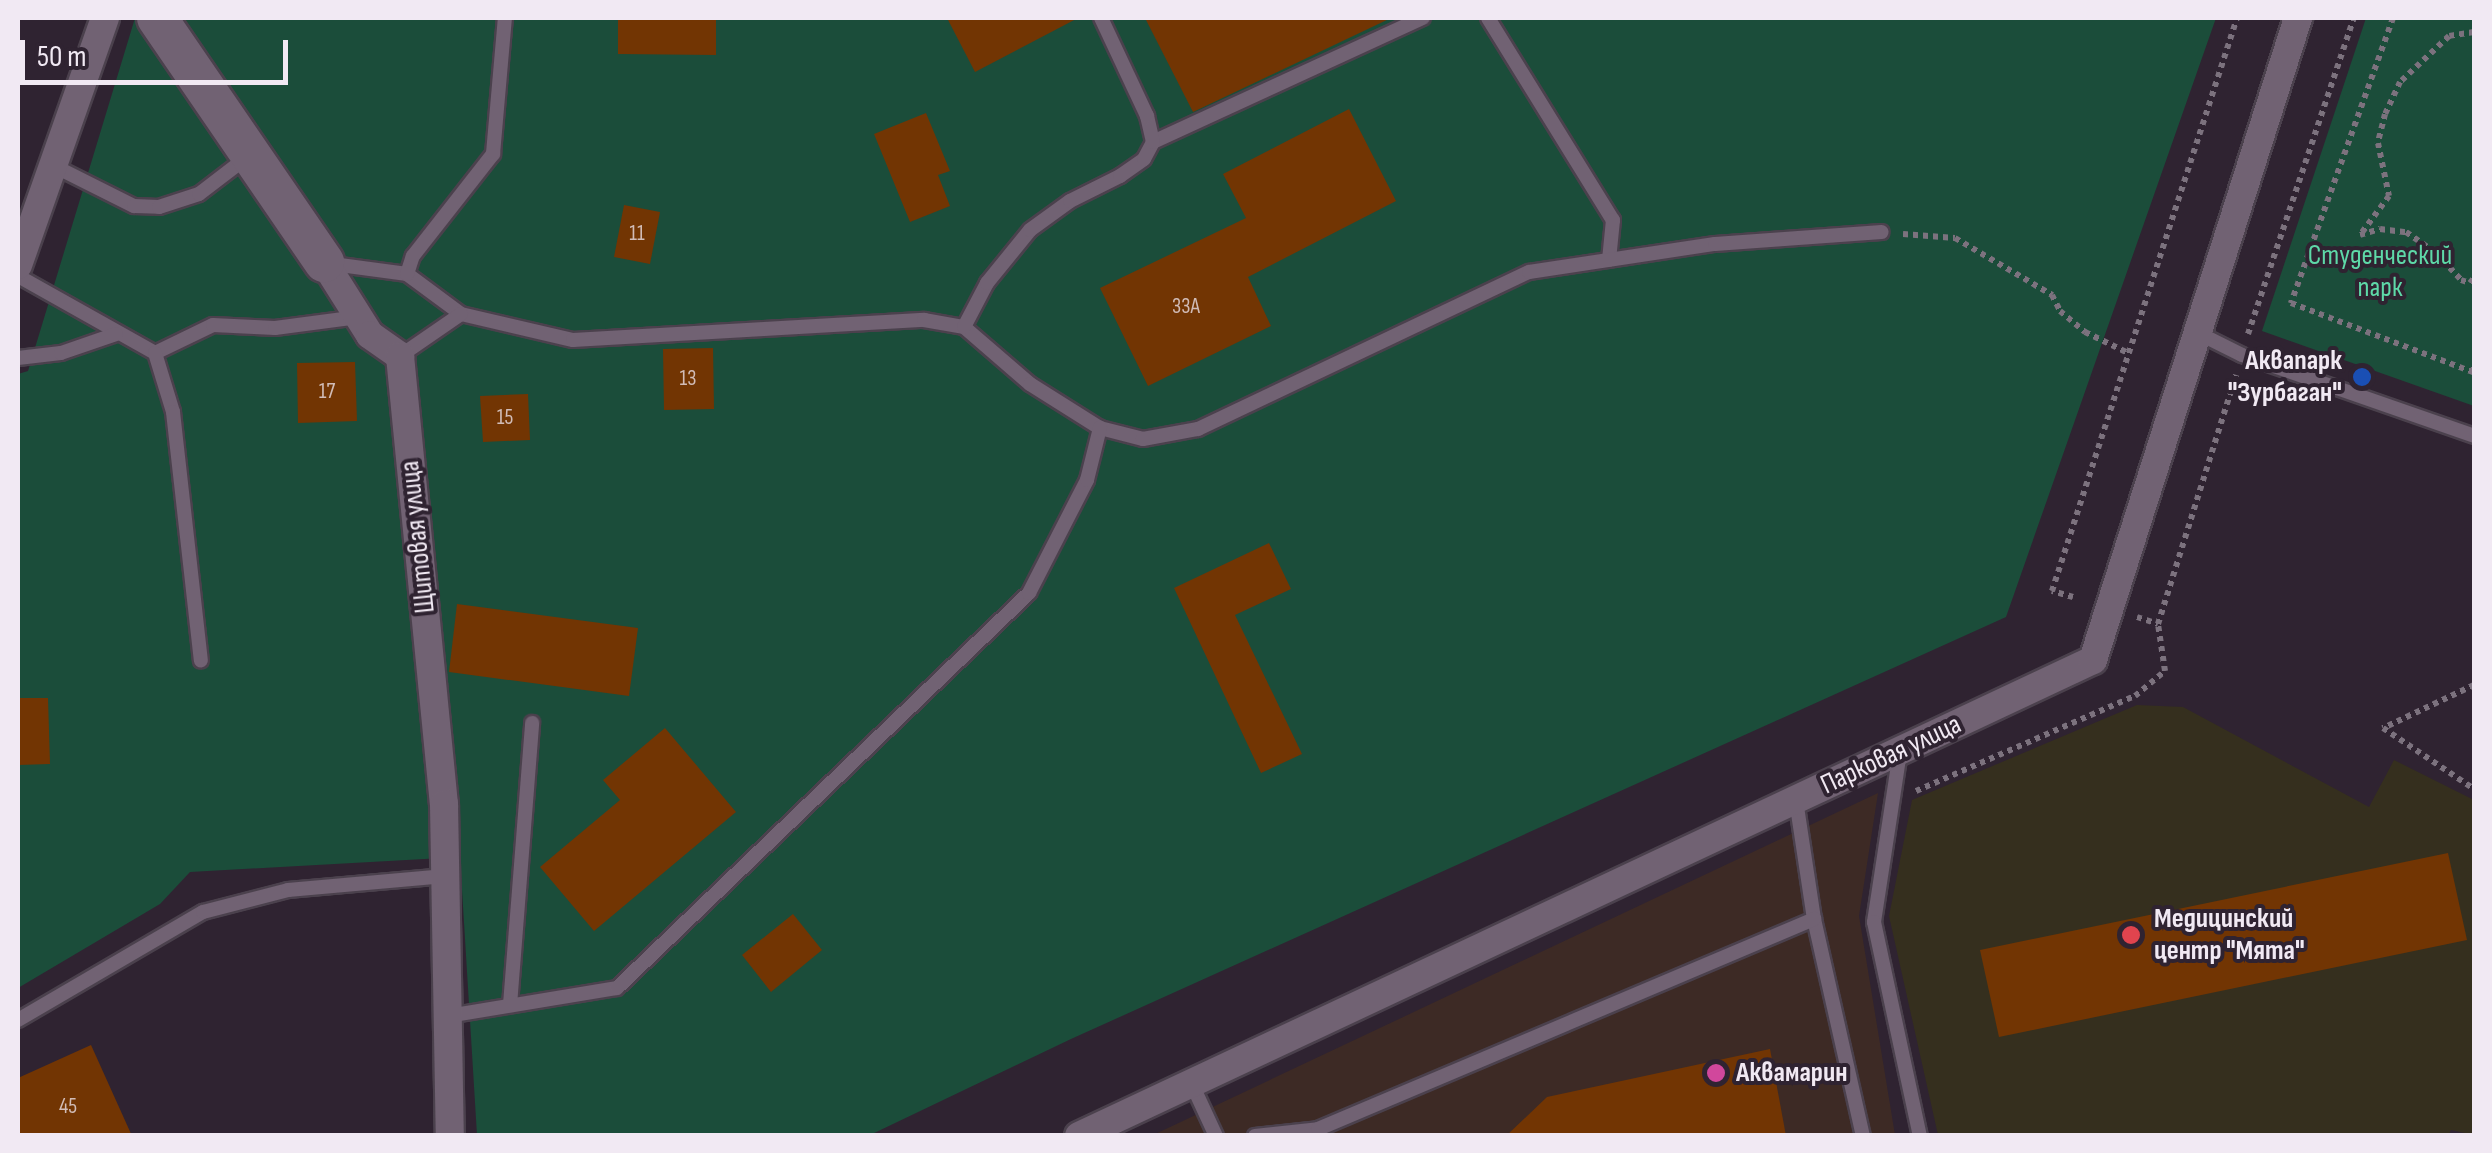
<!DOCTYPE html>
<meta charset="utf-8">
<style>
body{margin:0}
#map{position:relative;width:2492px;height:1153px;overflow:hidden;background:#2f2331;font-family:"Sofia Sans Condensed",sans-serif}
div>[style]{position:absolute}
.commercial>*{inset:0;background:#3d2a25}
.industrial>*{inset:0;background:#352f1e}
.green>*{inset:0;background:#1b4d3a}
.building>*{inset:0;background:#723503}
.path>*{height:6px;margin-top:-3px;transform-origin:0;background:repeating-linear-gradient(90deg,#7c727e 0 5px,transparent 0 10px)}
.roads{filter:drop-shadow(2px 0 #4b414d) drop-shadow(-2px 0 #4b414d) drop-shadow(0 2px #4b414d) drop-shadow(0 -2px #4b414d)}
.lane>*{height:14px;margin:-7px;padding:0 7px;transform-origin:7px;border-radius:7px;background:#716273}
.street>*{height:28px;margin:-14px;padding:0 14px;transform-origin:14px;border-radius:14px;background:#716273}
.secondary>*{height:40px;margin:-20px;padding:0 20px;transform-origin:20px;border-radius:20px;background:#716273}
.dots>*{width:28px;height:28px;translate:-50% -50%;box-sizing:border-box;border:5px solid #2f2331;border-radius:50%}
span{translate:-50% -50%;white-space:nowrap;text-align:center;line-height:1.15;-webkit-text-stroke:8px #2f2331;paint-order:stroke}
.number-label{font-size:22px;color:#d1bcb7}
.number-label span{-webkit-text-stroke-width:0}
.park-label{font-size:28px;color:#5ed9a8}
.poi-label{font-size:28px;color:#f1e9f3;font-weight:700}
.right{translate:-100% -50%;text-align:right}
.left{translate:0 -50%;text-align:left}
.street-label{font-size:28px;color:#f1e9f3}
.frame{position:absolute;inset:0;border:20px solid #f1e9f3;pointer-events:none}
.scale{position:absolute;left:20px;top:40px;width:268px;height:45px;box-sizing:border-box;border:5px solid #f1e9f3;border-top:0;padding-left:12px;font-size:30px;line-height:35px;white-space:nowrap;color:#f1e9f3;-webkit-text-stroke:8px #2f2331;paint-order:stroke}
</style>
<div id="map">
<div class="commercial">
<div style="clip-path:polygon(1878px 793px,1859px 916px,1895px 1135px,1151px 1136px)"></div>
</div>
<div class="industrial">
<div style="clip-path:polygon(2137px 705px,2183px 707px,2369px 807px,2394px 760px,2474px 800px,2474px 1135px,2451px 1130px,2448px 1136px,1938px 1135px,1889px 916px,1912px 800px)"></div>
</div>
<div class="green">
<div style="clip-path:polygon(135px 18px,2216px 18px,2006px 617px,1071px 1039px,870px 1135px,477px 1135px,460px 857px,190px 872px,160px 904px,18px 988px,18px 374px,28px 371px)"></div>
<div style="clip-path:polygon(2366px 18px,2474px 18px,2474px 406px,2262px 331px)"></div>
</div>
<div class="building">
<div style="clip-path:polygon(947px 18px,1078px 18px,975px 72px)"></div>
<div style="clip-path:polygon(1145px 18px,1391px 18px,1193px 112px)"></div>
<div style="clip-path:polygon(618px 19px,716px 19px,716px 55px,618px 54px)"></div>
<div style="clip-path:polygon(1349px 109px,1396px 201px,1248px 277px,1271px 326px,1148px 386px,1100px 288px,1246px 218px,1223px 174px)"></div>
<div style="clip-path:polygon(926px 113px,950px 171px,938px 175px,950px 206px,910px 222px,874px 134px)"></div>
<div style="clip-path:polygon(624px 205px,660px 212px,650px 264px,614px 257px)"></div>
<div style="clip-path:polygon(713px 348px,714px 409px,664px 410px,663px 349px)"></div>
<div style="clip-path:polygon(355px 362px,357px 421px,298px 423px,297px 363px)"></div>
<div style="clip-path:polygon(528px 394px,530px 440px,483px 442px,480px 396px)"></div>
<div style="clip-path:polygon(1269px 543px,1291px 589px,1235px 615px,1302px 754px,1261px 773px,1174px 588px)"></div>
<div style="clip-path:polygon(457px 604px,638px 628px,629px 696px,449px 672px)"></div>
<div style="clip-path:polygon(18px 698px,48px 698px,50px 764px,18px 765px)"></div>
<div style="clip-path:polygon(665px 728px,736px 812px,594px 931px,540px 867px,620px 800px,603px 780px)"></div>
<div style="clip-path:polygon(2448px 853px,2467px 940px,1999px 1037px,1980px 950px)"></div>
<div style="clip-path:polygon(793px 914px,822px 950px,771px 992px,742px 955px)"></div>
<div style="clip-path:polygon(91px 1045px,132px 1136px,18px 1136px,18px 1078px)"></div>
<div style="clip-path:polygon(1770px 1049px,1786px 1136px,1506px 1136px,1547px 1097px)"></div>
</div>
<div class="path">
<div style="left:2393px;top:18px;width:303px;rotate:109.7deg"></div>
<div style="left:2291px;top:303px;width:195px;rotate:20.8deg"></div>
<div style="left:2473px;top:372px;width:5px;rotate:-79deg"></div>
<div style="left:2474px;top:32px;width:25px;rotate:171deg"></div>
<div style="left:2449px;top:36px;width:67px;rotate:136.8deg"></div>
<div style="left:2400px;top:82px;width:35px;rotate:115deg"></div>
<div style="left:2385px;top:114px;width:30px;rotate:104deg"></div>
<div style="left:2378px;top:143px;width:54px;rotate:78.3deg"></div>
<div style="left:2389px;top:196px;width:49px;rotate:126.6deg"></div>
<div style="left:2360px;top:235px;width:21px;rotate:-17deg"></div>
<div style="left:2380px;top:229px;width:26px;rotate:7deg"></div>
<div style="left:2406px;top:232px;width:37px;rotate:35deg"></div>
<div style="left:2436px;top:253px;width:37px;rotate:47deg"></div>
<div style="left:2461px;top:280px;width:9px;rotate:18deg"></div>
<div style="left:2470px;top:283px;width:6px;rotate:-51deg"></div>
<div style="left:1903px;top:234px;width:52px;rotate:4.4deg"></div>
<div style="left:1955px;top:238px;width:113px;rotate:30.4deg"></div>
<div style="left:2052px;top:295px;width:18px;rotate:63deg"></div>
<div style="left:2060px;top:311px;width:33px;rotate:40deg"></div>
<div style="left:2085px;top:332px;width:48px;rotate:26deg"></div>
<div style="left:2248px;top:334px;width:333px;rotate:-71.5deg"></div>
<div style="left:2073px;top:597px;width:22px;rotate:-164deg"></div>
<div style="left:2052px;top:591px;width:602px;rotate:-72.11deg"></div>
<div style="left:2137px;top:617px;width:22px;rotate:18deg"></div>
<div style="left:2158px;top:624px;width:261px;rotate:-72.6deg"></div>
<div style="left:2474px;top:685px;width:101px;rotate:154.7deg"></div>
<div style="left:2383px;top:728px;width:110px;rotate:33.8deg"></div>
<div style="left:1916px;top:791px;width:239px;rotate:-23.5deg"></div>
<div style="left:2135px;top:696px;width:39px;rotate:-40deg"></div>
<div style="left:2165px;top:671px;width:48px;rotate:-98.5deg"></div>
</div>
<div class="roads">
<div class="lane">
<div style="left:1488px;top:18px;width:238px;rotate:58.3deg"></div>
<div style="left:1613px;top:220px;width:40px;rotate:95.7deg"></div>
<div style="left:1153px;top:142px;width:297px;rotate:-24.7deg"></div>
<div style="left:52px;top:165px;width:92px;rotate:26.6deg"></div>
<div style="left:134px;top:206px;width:25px;rotate:2deg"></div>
<div style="left:159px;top:207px;width:42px;rotate:-18deg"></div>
<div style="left:199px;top:194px;width:59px;rotate:-37.5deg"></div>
<div style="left:325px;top:263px;width:83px;rotate:7.6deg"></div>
<div style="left:407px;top:274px;width:67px;rotate:36.5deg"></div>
<div style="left:461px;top:314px;width:115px;rotate:13.1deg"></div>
<div style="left:573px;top:340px;width:352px;rotate:-3.3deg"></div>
<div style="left:924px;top:320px;width:41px;rotate:9.9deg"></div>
<div style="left:964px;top:327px;width:87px;rotate:40.8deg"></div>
<div style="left:1030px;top:384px;width:83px;rotate:32.2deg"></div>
<div style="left:1100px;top:428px;width:44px;rotate:14.3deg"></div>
<div style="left:1143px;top:439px;width:56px;rotate:-10.3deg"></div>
<div style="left:1198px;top:429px;width:366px;rotate:-25.4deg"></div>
<div style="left:1529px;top:272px;width:188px;rotate:-8.6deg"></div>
<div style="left:1715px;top:244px;width:167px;rotate:-4.1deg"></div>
<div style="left:407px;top:274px;width:19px;rotate:-72deg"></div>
<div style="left:413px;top:256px;width:130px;rotate:-51.9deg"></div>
<div style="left:493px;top:154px;width:137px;rotate:-85deg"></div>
<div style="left:18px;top:276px;width:157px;rotate:29.3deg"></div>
<div style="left:155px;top:353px;width:64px;rotate:-25.8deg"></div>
<div style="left:213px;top:325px;width:62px;rotate:2.8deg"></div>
<div style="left:275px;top:328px;width:84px;rotate:-7.5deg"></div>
<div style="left:964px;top:327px;width:50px;rotate:-62.4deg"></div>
<div style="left:987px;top:283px;width:68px;rotate:-50.9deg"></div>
<div style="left:1030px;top:230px;width:49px;rotate:-35.9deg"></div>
<div style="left:1070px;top:201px;width:56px;rotate:-26.6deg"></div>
<div style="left:1120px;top:176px;width:29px;rotate:-35deg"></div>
<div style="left:1144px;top:159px;width:19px;rotate:-62deg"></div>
<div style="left:1153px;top:142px;width:27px;rotate:-103deg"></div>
<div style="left:1147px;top:116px;width:108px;rotate:-115.1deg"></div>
<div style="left:2196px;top:332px;width:51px;rotate:26.6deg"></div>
<div style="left:2242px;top:355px;width:246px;rotate:19.2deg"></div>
<div style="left:155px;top:353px;width:62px;rotate:73deg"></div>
<div style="left:173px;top:412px;width:250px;rotate:83.6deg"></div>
<div style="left:400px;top:356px;width:74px;rotate:-34.5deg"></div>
<div style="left:18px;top:358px;width:43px;rotate:-6.6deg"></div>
<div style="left:61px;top:353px;width:58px;rotate:-19.1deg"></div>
<div style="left:1900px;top:752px;width:172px;rotate:98.7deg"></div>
<div style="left:1874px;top:922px;width:219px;rotate:77.9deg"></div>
<div style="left:1796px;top:800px;width:120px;rotate:81.4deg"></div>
<div style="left:1814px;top:919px;width:222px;rotate:77.3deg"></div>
<div style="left:510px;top:1005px;width:283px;rotate:-85.5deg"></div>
<div style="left:448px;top:1016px;width:171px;rotate:-9.4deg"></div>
<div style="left:617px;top:988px;width:571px;rotate:-43.79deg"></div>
<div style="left:1029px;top:593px;width:127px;rotate:-62.8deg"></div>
<div style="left:1087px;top:480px;width:54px;rotate:-76deg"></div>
<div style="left:18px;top:1020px;width:214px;rotate:-30.3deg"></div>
<div style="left:203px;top:912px;width:88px;rotate:-14.5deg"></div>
<div style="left:288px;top:890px;width:158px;rotate:-5.1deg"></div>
<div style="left:1191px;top:1082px;width:60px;rotate:65.2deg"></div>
<div style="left:1255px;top:1136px;width:63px;rotate:-6.3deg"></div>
<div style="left:1318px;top:1129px;width:539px;rotate:-22.95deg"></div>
</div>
<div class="street">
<div style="left:324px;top:262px;width:86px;rotate:57.8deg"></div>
<div style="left:370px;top:335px;width:37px;rotate:35deg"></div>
<div style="left:400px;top:356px;width:450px;rotate:84.4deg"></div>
<div style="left:444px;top:804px;width:332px;rotate:89deg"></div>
<div style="left:18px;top:265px;width:262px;rotate:-70.6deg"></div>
<div style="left:1079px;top:1136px;width:1120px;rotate:-25.15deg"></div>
<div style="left:2093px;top:660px;width:674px;rotate:-72.29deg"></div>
</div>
<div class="secondary">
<div style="left:157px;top:18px;width:296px;rotate:55.6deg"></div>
</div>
</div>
<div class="dots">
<div style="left:2362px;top:377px;background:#1a4fb4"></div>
<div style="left:2131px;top:935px;background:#e0444e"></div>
<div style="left:1716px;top:1073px;background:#d1479c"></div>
</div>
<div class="number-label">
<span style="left:637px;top:234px">11</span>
<span style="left:1186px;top:307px">33А</span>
<span style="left:688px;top:379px">13</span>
<span style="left:327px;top:392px">17</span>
<span style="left:505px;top:418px">15</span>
<span style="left:68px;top:1107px">45</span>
</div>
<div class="park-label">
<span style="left:2380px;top:272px">Студенческий<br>парк</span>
</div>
<div class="poi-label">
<span class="right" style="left:2342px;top:377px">Аквапарк<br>"Зурбаган"</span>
<span class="left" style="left:2154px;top:935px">Медицинский<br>центр "Мята"</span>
<span class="left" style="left:1736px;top:1073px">Аквамарин</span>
</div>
<div class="street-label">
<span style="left:418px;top:537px;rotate:-96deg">Щитовая улица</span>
<span style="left:1891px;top:755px;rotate:-25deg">Парковая улица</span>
</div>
<div class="frame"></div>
<div class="scale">50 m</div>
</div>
